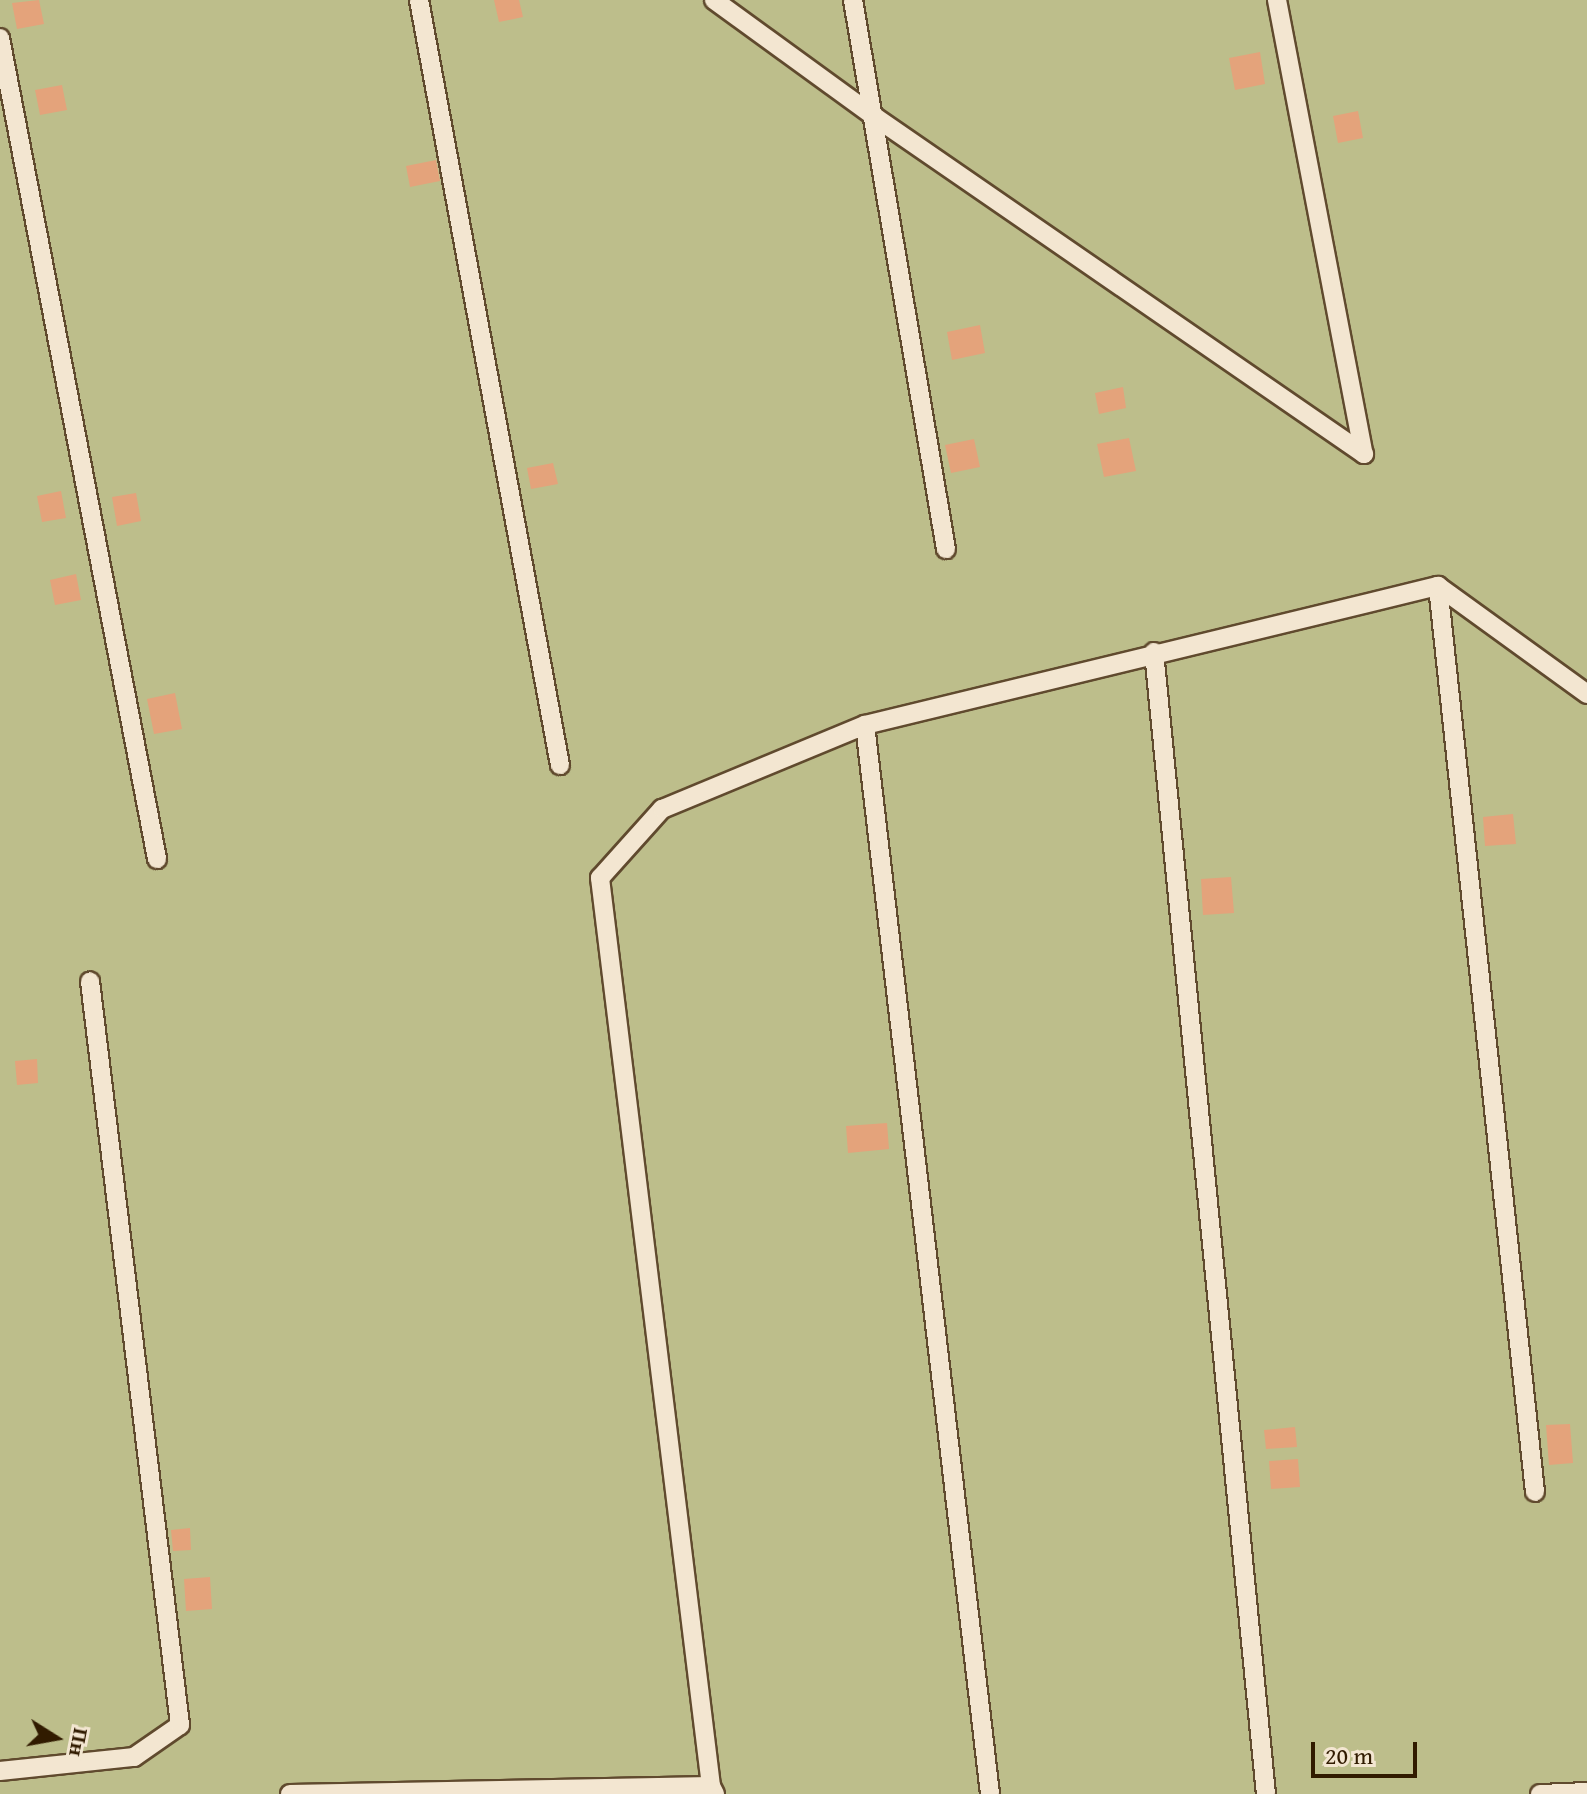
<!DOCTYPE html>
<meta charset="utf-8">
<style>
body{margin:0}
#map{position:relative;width:1587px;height:1794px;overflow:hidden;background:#edd8b8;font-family:"Gentium Book Plus",serif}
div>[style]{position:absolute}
.green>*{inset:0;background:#bdbe8b}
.building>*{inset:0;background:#e4a37b}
.roads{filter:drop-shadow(2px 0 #604a2e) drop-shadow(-2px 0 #604a2e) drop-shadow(0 2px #604a2e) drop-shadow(0 -2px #604a2e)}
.service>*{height:18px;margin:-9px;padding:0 9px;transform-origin:9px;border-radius:9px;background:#f3e6d1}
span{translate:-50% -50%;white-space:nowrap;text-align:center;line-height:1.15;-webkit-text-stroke:8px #f3e6d1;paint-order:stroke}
.north{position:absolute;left:16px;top:1698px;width:80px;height:80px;-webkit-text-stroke:6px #f3e6d1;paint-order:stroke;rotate:101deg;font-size:22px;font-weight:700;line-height:32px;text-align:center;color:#311b00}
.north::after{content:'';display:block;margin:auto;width:28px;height:36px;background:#311b00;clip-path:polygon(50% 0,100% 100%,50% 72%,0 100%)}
.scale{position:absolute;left:1311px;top:1742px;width:106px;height:36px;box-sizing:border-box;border:4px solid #311b00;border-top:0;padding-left:10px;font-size:24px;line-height:28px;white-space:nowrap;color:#311b00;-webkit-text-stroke:6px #f3e6d1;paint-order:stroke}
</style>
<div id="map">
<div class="green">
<div style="clip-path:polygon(0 0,1587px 0,1587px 1794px,0 1794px)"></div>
</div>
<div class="building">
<div style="clip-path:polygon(39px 0,44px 24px,17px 29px,12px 3px)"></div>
<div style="clip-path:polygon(494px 0,519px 0,523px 17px,499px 22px)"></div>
<div style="clip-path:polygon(1260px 52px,1265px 84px,1235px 90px,1229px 58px)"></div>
<div style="clip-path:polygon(62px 85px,67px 110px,40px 115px,35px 90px)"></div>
<div style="clip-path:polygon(1358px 111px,1363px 138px,1338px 143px,1333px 116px)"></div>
<div style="clip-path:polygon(436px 160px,440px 181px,410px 187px,406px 166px)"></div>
<div style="clip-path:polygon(980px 325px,985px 353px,952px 360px,947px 332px)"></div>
<div style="clip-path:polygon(1123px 387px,1126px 408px,1099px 414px,1095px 393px)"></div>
<div style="clip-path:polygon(1129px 438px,1136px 471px,1104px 477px,1097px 444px)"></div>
<div style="clip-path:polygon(974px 439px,980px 467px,951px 473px,945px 445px)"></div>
<div style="clip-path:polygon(553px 463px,558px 484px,531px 489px,527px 468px)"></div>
<div style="clip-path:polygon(61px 491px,66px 518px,42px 522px,37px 496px)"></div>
<div style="clip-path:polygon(136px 493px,141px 521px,117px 526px,112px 497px)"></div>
<div style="clip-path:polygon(76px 574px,81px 600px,55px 605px,50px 580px)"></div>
<div style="clip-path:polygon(175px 693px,182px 729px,154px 734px,147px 699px)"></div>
<div style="clip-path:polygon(1513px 814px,1516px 844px,1485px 846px,1483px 817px)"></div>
<div style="clip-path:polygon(1231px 877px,1234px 913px,1203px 915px,1201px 879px)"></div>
<div style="clip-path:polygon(37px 1059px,38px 1083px,17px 1085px,15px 1061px)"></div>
<div style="clip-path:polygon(887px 1123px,889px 1149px,848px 1153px,846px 1126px)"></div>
<div style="clip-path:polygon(1570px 1424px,1573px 1463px,1549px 1465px,1546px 1425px)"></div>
<div style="clip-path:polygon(1295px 1427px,1297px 1447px,1266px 1449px,1264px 1430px)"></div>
<div style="clip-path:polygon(1298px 1459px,1300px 1487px,1271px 1489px,1269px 1461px)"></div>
<div style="clip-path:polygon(190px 1528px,191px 1550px,173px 1551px,171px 1530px)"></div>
<div style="clip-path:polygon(210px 1577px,212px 1609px,186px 1611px,184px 1579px)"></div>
</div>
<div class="roads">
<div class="service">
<div style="left:419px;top:0;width:778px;rotate:79.56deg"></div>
<div style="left:714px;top:0;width:199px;rotate:36deg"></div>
<div style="left:875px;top:117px;width:594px;rotate:34.57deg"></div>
<div style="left:853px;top:0;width:557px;rotate:80.39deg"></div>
<div style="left:1277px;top:0;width:462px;rotate:79.2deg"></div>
<div style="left:0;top:38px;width:836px;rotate:79.17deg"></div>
<div style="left:1438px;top:586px;width:911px;rotate:83.89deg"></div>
<div style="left:1154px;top:652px;width:1147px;rotate:84.4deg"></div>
<div style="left:865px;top:725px;width:1076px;rotate:83.33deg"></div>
<div style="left:0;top:1771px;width:135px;rotate:-6deg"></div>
<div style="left:134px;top:1757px;width:56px;rotate:-34.8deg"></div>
<div style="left:180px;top:1725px;width:749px;rotate:-96.9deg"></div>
<div style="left:711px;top:1786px;width:915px;rotate:-96.97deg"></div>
<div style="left:600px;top:878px;width:93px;rotate:-48.1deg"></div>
<div style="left:662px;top:809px;width:220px;rotate:-22.5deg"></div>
<div style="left:865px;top:725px;width:590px;rotate:-13.64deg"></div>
<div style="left:1438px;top:586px;width:184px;rotate:35.9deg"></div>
<div style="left:290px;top:1794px;width:421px;rotate:-1.1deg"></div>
<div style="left:711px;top:1786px;width:9px;rotate:63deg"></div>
<div style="left:1540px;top:1794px;width:47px;rotate:-2.4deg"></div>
</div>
</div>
<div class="north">Пн</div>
<div class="scale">20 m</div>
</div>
